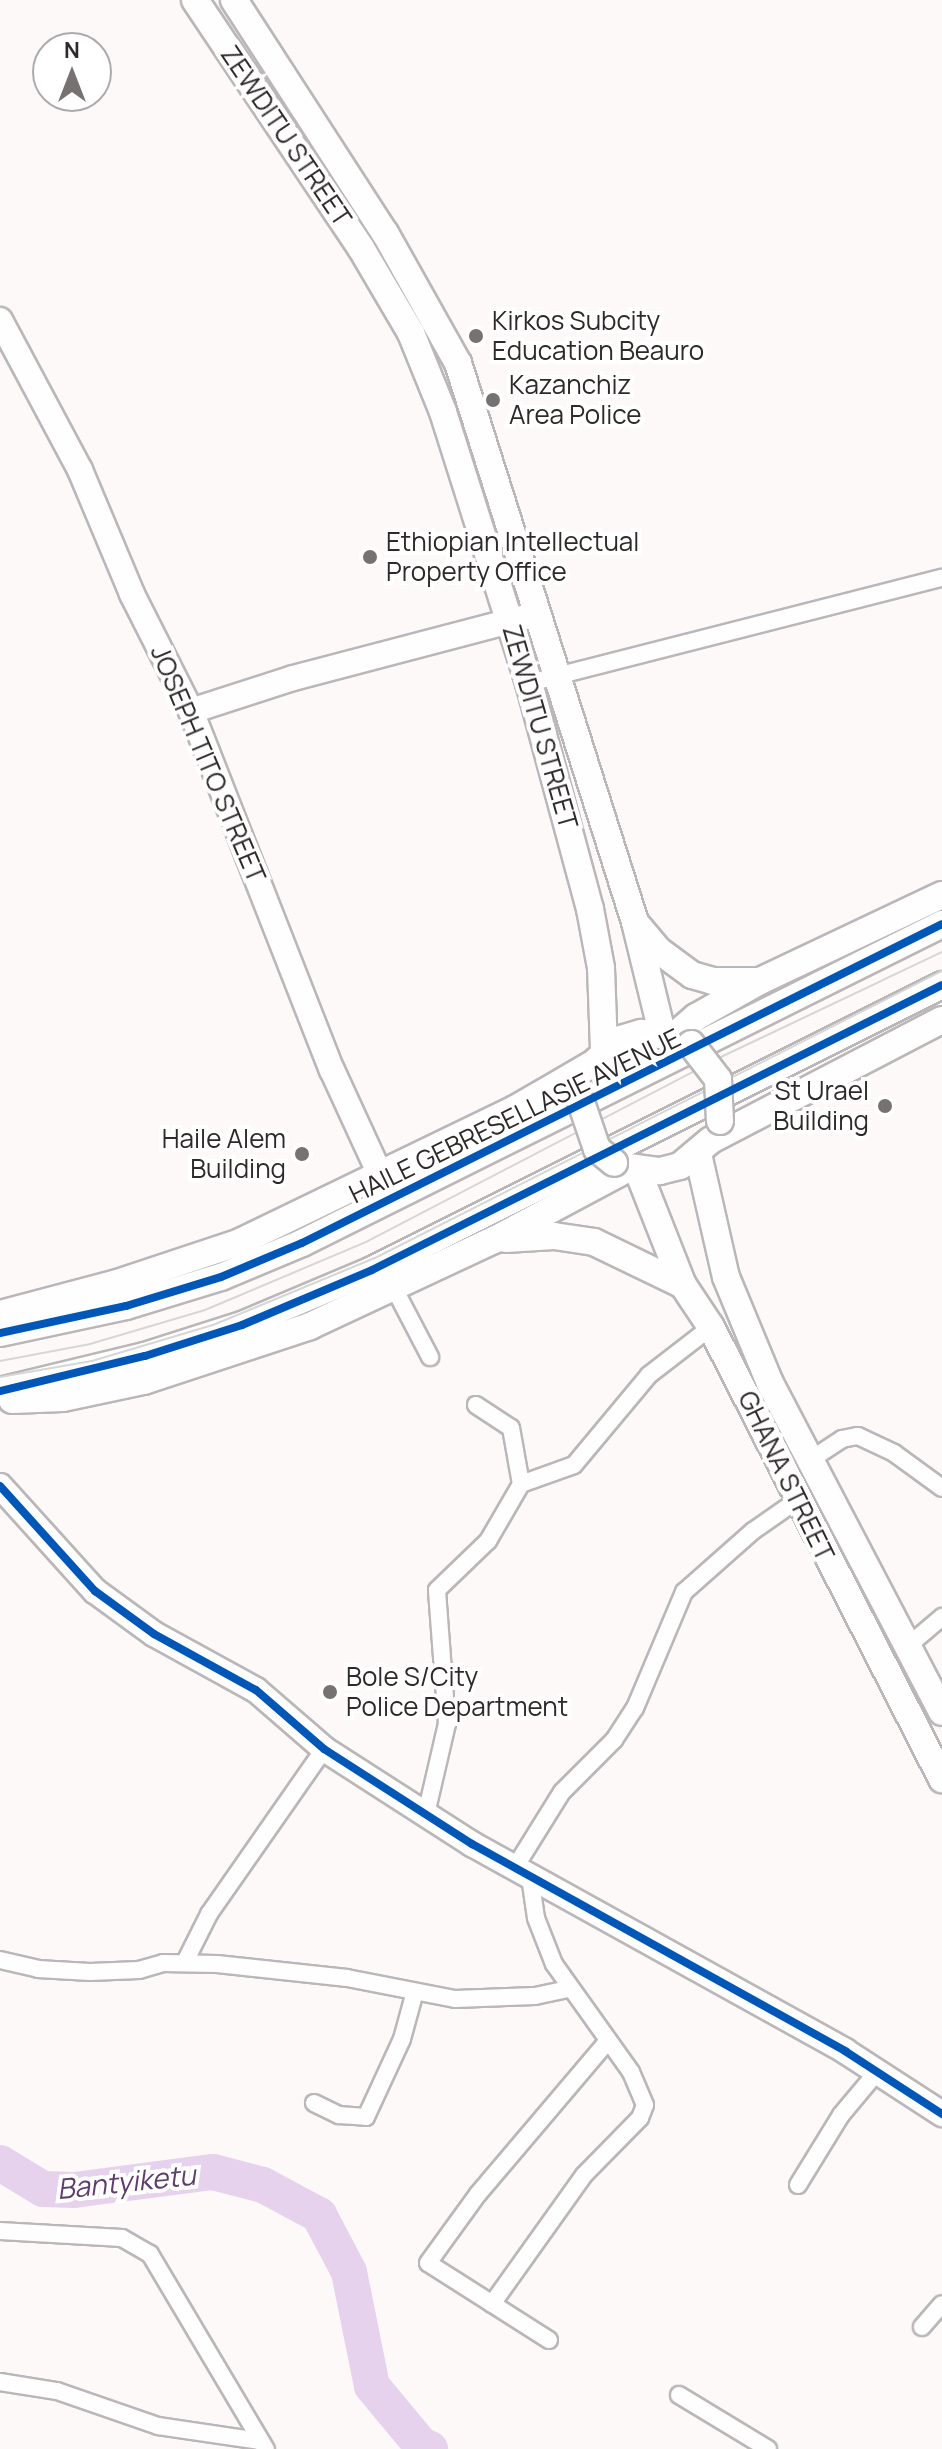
<!DOCTYPE html>
<style>
body{margin:0}
#map{position:relative;width:942px;height:2449px;overflow:hidden;background:#fdf9f9;font-family:Manrope,sans-serif}
div>[style]{position:absolute}
.river>*{height:36px;margin:-18px;padding:0 18px;transform-origin:18px;border-radius:18px;background:#e7d2ed}
.roads{filter:drop-shadow(2px 0 #bbb6b7) drop-shadow(-2px 0 #bbb6b7) drop-shadow(0 2px #bbb6b7) drop-shadow(0 -2px #bbb6b7)}
.street>*{height:16px;margin:-8px;padding:0 8px;transform-origin:8px;border-radius:8px;background:#fffefe}
.secondary>*{height:24px;margin:-12px;padding:0 12px;transform-origin:12px;border-radius:12px;background:#fffefe}
.primary>*{height:26px;margin:-13px;padding:0 13px;transform-origin:13px;border-radius:13px;background:#fffefe}
.tram>*{height:2px;margin:-1px;padding:0 1px;transform-origin:1px;border-radius:1px;background:#d7d6d6}
.bridges{filter:drop-shadow(2px 0 #bbb6b7) drop-shadow(-2px 0 #bbb6b7) drop-shadow(0 2px #bbb6b7) drop-shadow(0 -2px #bbb6b7)}
.primary-bridge>*{height:26px;margin:-13px;padding:0 13px;transform-origin:13px;border-radius:13px;background:#fffefe}
.cycleway>*{height:8px;margin:-4px;padding:0 4px;transform-origin:4px;border-radius:4px;background:#0057b8}
.dots>*{width:22px;height:22px;translate:-50% -50%;box-sizing:border-box;border:4px solid #fff;border-radius:50%}
span{translate:-50% -50%;white-space:nowrap;text-align:center;line-height:1.15;-webkit-text-stroke:8px #fff;paint-order:stroke}
.street-label{font-size:26px;color:#2f2a2a}
.poi-label{font-size:26px;color:#2f2a2a}
.left{translate:0 -50%;text-align:left}
.right{translate:-100% -50%;text-align:right}
.water-label{font-size:28px;color:#603c6d;font-style:italic}
.north{position:absolute;left:32px;top:32px;width:80px;height:80px;box-sizing:border-box;background:#fff;border:2px solid #acaaaa;border-radius:50%;rotate:0deg;font-size:22px;font-weight:700;line-height:32px;text-align:center;color:#2f2a2a}
.north::after{content:'';display:block;margin:auto;width:28px;height:36px;background:#777272;clip-path:polygon(50% 0,100% 100%,50% 72%,0 100%)}
</style>
<div id="map">
<div class="river">
<div style="left:0;top:2163px;width:50px;rotate:31.2deg"></div>
<div style="left:43px;top:2189px;width:31px;rotate:2deg"></div>
<div style="left:74px;top:2190px;width:140px;rotate:-7.4deg"></div>
<div style="left:213px;top:2172px;width:52px;rotate:14.6deg"></div>
<div style="left:263px;top:2185px;width:64px;rotate:28.2deg"></div>
<div style="left:319px;top:2215px;width:64px;rotate:62.2deg"></div>
<div style="left:349px;top:2272px;width:116px;rotate:78.6deg"></div>
<div style="left:372px;top:2386px;width:77px;rotate:50.3deg"></div>
<div style="left:421px;top:2445px;width:10px;rotate:24deg"></div>
</div>
<div class="roads">
<div class="street">
<div style="left:529px;top:683px;width:426px;rotate:-14.3deg"></div>
<div style="left:394px;top:1288px;width:78px;rotate:62.4deg"></div>
<div style="left:807px;top:1462px;width:42px;rotate:-33.3deg"></div>
<div style="left:842px;top:1439px;width:16px;rotate:-11deg"></div>
<div style="left:858px;top:1436px;width:40px;rotate:25deg"></div>
<div style="left:894px;top:1453px;width:59px;rotate:36.1deg"></div>
<div style="left:521px;top:1484px;width:56px;rotate:-19.7deg"></div>
<div style="left:574px;top:1465px;width:117px;rotate:-50.2deg"></div>
<div style="left:649px;top:1375px;width:78px;rotate:-37.7deg"></div>
<div style="left:908px;top:1646px;width:45px;rotate:-40.5deg"></div>
<div style="left:426px;top:1814px;width:92px;rotate:-76.9deg"></div>
<div style="left:447px;top:1724px;width:134px;rotate:-94.3deg"></div>
<div style="left:437px;top:1590px;width:71px;rotate:-43.9deg"></div>
<div style="left:488px;top:1541px;width:66px;rotate:-59.9deg"></div>
<div style="left:521px;top:1484px;width:57px;rotate:-100.1deg"></div>
<div style="left:511px;top:1428px;width:42px;rotate:-146.7deg"></div>
<div style="left:514px;top:1869px;width:91px;rotate:-58.1deg"></div>
<div style="left:562px;top:1792px;width:74px;rotate:-45deg"></div>
<div style="left:614px;top:1740px;width:38px;rotate:-57deg"></div>
<div style="left:635px;top:1708px;width:126px;rotate:-67.1deg"></div>
<div style="left:684px;top:1592px;width:92px;rotate:-41.5deg"></div>
<div style="left:753px;top:1531px;width:52px;rotate:-34.9deg"></div>
<div style="left:0;top:1960px;width:39px;rotate:13deg"></div>
<div style="left:38px;top:1969px;width:52px;rotate:3.3deg"></div>
<div style="left:90px;top:1972px;width:49px;rotate:-2.3deg"></div>
<div style="left:139px;top:1970px;width:25px;rotate:-16deg"></div>
<div style="left:163px;top:1963px;width:54px;rotate:1.1deg"></div>
<div style="left:217px;top:1964px;width:131px;rotate:6.1deg"></div>
<div style="left:347px;top:1978px;width:110px;rotate:11deg"></div>
<div style="left:455px;top:1999px;width:80px;rotate:-2.1deg"></div>
<div style="left:535px;top:1996px;width:35px;rotate:-12deg"></div>
<div style="left:185px;top:1962px;width:54px;rotate:-63.4deg"></div>
<div style="left:209px;top:1914px;width:201px;rotate:-55.1deg"></div>
<div style="left:314px;top:2103px;width:28px;rotate:26deg"></div>
<div style="left:339px;top:2115px;width:27px;rotate:4deg"></div>
<div style="left:366px;top:2117px;width:86px;rotate:-65.2deg"></div>
<div style="left:402px;top:2039px;width:46px;rotate:-74.7deg"></div>
<div style="left:798px;top:2185px;width:82px;rotate:-58.4deg"></div>
<div style="left:841px;top:2115px;width:56px;rotate:-50.1deg"></div>
<div style="left:0;top:2231px;width:122px;rotate:3.3deg"></div>
<div style="left:122px;top:2238px;width:32px;rotate:30deg"></div>
<div style="left:150px;top:2254px;width:227px;rotate:59.3deg"></div>
<div style="left:492px;top:2304px;width:158px;rotate:-54.5deg"></div>
<div style="left:584px;top:2175px;width:80px;rotate:-45.5deg"></div>
<div style="left:640px;top:2118px;width:14px;rotate:-69deg"></div>
<div style="left:645px;top:2105px;width:36px;rotate:-113deg"></div>
<div style="left:631px;top:2072px;width:133px;rotate:-125.5deg"></div>
<div style="left:554px;top:1964px;width:49px;rotate:-111.4deg"></div>
<div style="left:536px;top:1918px;width:41px;rotate:-98.3deg"></div>
<div style="left:922px;top:2327px;width:30px;rotate:-49deg"></div>
<div style="left:549px;top:2340px;width:143px;rotate:-147.5deg"></div>
<div style="left:428px;top:2263px;width:85px;rotate:-54.1deg"></div>
<div style="left:478px;top:2194px;width:199px;rotate:-49.7deg"></div>
<div style="left:0;top:2382px;width:58px;rotate:9deg"></div>
<div style="left:57px;top:2391px;width:107px;rotate:19.1deg"></div>
<div style="left:158px;top:2426px;width:102px;rotate:8.4deg"></div>
<div style="left:679px;top:2395px;width:104px;rotate:31.2deg"></div>
</div>
<div class="secondary">
<div style="left:0;top:320px;width:170px;rotate:61.9deg"></div>
<div style="left:80px;top:470px;width:134px;rotate:67.2deg"></div>
<div style="left:132px;top:594px;width:131px;rotate:63.2deg"></div>
<div style="left:191px;top:711px;width:386px;rotate:68.6deg"></div>
<div style="left:332px;top:1070px;width:112px;rotate:65.3deg"></div>
<div style="left:191px;top:711px;width:107px;rotate:-17.9deg"></div>
<div style="left:293px;top:678px;width:252px;rotate:-14.7deg"></div>
<div style="left:0;top:1486px;width:142px;rotate:47.9deg"></div>
<div style="left:95px;top:1591px;width:73px;rotate:36.1deg"></div>
<div style="left:154px;top:1634px;width:116px;rotate:28.8deg"></div>
<div style="left:256px;top:1690px;width:90px;rotate:40.9deg"></div>
<div style="left:324px;top:1749px;width:176px;rotate:32.7deg"></div>
<div style="left:472px;top:1844px;width:427px;rotate:29deg"></div>
<div style="left:845px;top:2051px;width:116px;rotate:33deg"></div>
</div>
<div class="primary">
<div style="left:195px;top:0;width:298px;rotate:56.2deg"></div>
<div style="left:361px;top:248px;width:99px;rotate:59.5deg"></div>
<div style="left:411px;top:333px;width:85px;rotate:67.9deg"></div>
<div style="left:443px;top:412px;width:284px;rotate:72.4deg"></div>
<div style="left:529px;top:683px;width:234px;rotate:74.9deg"></div>
<div style="left:590px;top:909px;width:60px;rotate:79.4deg"></div>
<div style="left:601px;top:968px;width:83px;rotate:87.9deg"></div>
<div style="left:234px;top:0;width:278px;rotate:57.1deg"></div>
<div style="left:385px;top:233px;width:149px;rotate:60.7deg"></div>
<div style="left:458px;top:363px;width:586px;rotate:72.43deg"></div>
<div style="left:635px;top:922px;width:114px;rotate:76.3deg"></div>
<div style="left:639px;top:927px;width:30px;rotate:50deg"></div>
<div style="left:658px;top:950px;width:42px;rotate:36.3deg"></div>
<div style="left:692px;top:975px;width:22px;rotate:16deg"></div>
<div style="left:713px;top:981px;width:44px"></div>
<div style="left:674px;top:1036px;width:29px;rotate:-41deg"></div>
<div style="left:696px;top:1017px;width:73px;rotate:-29.4deg"></div>
<div style="left:760px;top:981px;width:201px;rotate:-25.3deg"></div>
<div style="left:595px;top:1062px;width:35px;rotate:-41deg"></div>
<div style="left:621px;top:1039px;width:21px;rotate:-17deg"></div>
<div style="left:641px;top:1033px;width:36px;rotate:6deg"></div>
<div style="left:711px;top:1140px;width:260px;rotate:-27.5deg"></div>
<div style="left:698px;top:1154px;width:126px;rotate:77.2deg"></div>
<div style="left:726px;top:1277px;width:115px;rotate:67.5deg"></div>
<div style="left:770px;top:1383px;width:371px;rotate:62.4deg"></div>
<div style="left:623px;top:1166px;width:37px;rotate:8deg"></div>
<div style="left:660px;top:1171px;width:21px;rotate:-14deg"></div>
<div style="left:680px;top:1166px;width:38px;rotate:-40deg"></div>
<div style="left:638px;top:1171px;width:123px;rotate:68.5deg"></div>
<div style="left:683px;top:1285px;width:50px;rotate:56.3deg"></div>
<div style="left:711px;top:1327px;width:508px;rotate:62.93deg"></div>
<div style="left:506px;top:1239px;width:48px;rotate:-3.6deg"></div>
<div style="left:554px;top:1236px;width:40px;rotate:8.5deg"></div>
<div style="left:594px;top:1242px;width:99px;rotate:25.8deg"></div>
<div style="left:0;top:1314px;width:121px;rotate:-14.8deg"></div>
<div style="left:117px;top:1283px;width:130px;rotate:-18.4deg"></div>
<div style="left:240px;top:1242px;width:305px;rotate:-25.8deg"></div>
<div style="left:515px;top:1109px;width:88px;rotate:-30.1deg"></div>
<div style="left:0;top:1333px;width:129px;rotate:-12.1deg"></div>
<div style="left:126px;top:1306px;width:99px;rotate:-17deg"></div>
<div style="left:221px;top:1277px;width:88px;rotate:-22.8deg"></div>
<div style="left:302px;top:1243px;width:715px;rotate:-26.49deg"></div>
<div style="left:0;top:1391px;width:149px;rotate:-13.6deg"></div>
<div style="left:145px;top:1356px;width:102px;rotate:-17.7deg"></div>
<div style="left:242px;top:1325px;width:141px;rotate:-22.9deg"></div>
<div style="left:372px;top:1270px;width:637px;rotate:-26.57deg"></div>
<div style="left:12px;top:1400px;width:51px;rotate:-2.2deg"></div>
<div style="left:63px;top:1398px;width:83px;rotate:-11.9deg"></div>
<div style="left:144px;top:1381px;width:175px;rotate:-18.3deg"></div>
<div style="left:310px;top:1326px;width:203px;rotate:-25.1deg"></div>
<div style="left:494px;top:1240px;width:153px;rotate:-28.1deg"></div>
</div>
</div>
<div class="tram">
<div style="left:0;top:1361px;width:92px;rotate:-10.7deg"></div>
<div style="left:90px;top:1344px;width:120px;rotate:-16.5deg"></div>
<div style="left:205px;top:1310px;width:177px;rotate:-22.9deg"></div>
<div style="left:368px;top:1241px;width:400px;rotate:-27.5deg"></div>
<div style="left:723px;top:1056px;width:242px;rotate:-25.4deg"></div>
<div style="left:0;top:1377px;width:93px;rotate:-9.9deg"></div>
<div style="left:92px;top:1361px;width:126px;rotate:-16.6deg"></div>
<div style="left:213px;top:1325px;width:175px;rotate:-22.5deg"></div>
<div style="left:375px;top:1258px;width:635px;rotate:-26.85deg"></div>
</div>
<div class="bridges">
<div class="primary-bridge">
<div style="left:691px;top:1044px;width:44px;rotate:52.4deg"></div>
<div style="left:718px;top:1079px;width:42px;rotate:87.3deg"></div>
<div style="left:581px;top:1102px;width:50px;rotate:71.2deg"></div>
<div style="left:597px;top:1149px;width:22px;rotate:39deg"></div>
</div>
</div>
<div class="cycleway">
<div style="left:0;top:1333px;width:129px;rotate:-12.1deg"></div>
<div style="left:126px;top:1306px;width:99px;rotate:-17deg"></div>
<div style="left:221px;top:1277px;width:88px;rotate:-22.8deg"></div>
<div style="left:302px;top:1243px;width:715px;rotate:-26.49deg"></div>
<div style="left:0;top:1391px;width:149px;rotate:-13.6deg"></div>
<div style="left:145px;top:1356px;width:102px;rotate:-17.7deg"></div>
<div style="left:242px;top:1325px;width:141px;rotate:-22.9deg"></div>
<div style="left:372px;top:1270px;width:637px;rotate:-26.57deg"></div>
<div style="left:0;top:1486px;width:142px;rotate:47.9deg"></div>
<div style="left:95px;top:1591px;width:73px;rotate:36.1deg"></div>
<div style="left:154px;top:1634px;width:116px;rotate:28.8deg"></div>
<div style="left:256px;top:1690px;width:90px;rotate:40.9deg"></div>
<div style="left:324px;top:1749px;width:176px;rotate:32.7deg"></div>
<div style="left:472px;top:1844px;width:427px;rotate:29deg"></div>
<div style="left:845px;top:2051px;width:116px;rotate:33deg"></div>
</div>
<div class="dots">
<div style="left:476px;top:336px;background:#777272"></div>
<div style="left:493px;top:400px;background:#777272"></div>
<div style="left:370px;top:557px;background:#777272"></div>
<div style="left:885px;top:1106px;background:#777272"></div>
<div style="left:302px;top:1154px;background:#777272"></div>
<div style="left:330px;top:1692px;background:#777272"></div>
</div>
<div class="street-label">
<span style="left:286px;top:136px;rotate:56deg">ZEWDITU STREET</span>
<span style="left:540px;top:727px;rotate:74deg">ZEWDITU STREET</span>
<span style="left:208px;top:764px;rotate:67deg">JOSEPH TITO STREET</span>
<span style="left:515px;top:1116px;rotate:-26deg">HAILE GEBRESELLASIE AVENUE</span>
<span style="left:786px;top:1476px;rotate:64deg">GHANA STREET</span>
</div>
<div class="poi-label">
<span class="left" style="left:492px;top:336px">Kirkos Subcity<br>Education Beauro</span>
<span class="left" style="left:509px;top:400px">Kazanchiz<br>Area Police</span>
<span class="left" style="left:386px;top:557px">Ethiopian Intellectual<br>Property Office</span>
<span class="right" style="left:869px;top:1106px">St Urael<br>Building</span>
<span class="right" style="left:286px;top:1154px">Haile Alem<br>Building</span>
<span class="left" style="left:346px;top:1692px">Bole S/City<br>Police Department</span>
</div>
<div class="water-label">
<span style="left:126px;top:2181px;rotate:-6deg">Bantyiketu</span>
</div>
<div class="north">N</div>
</div>
